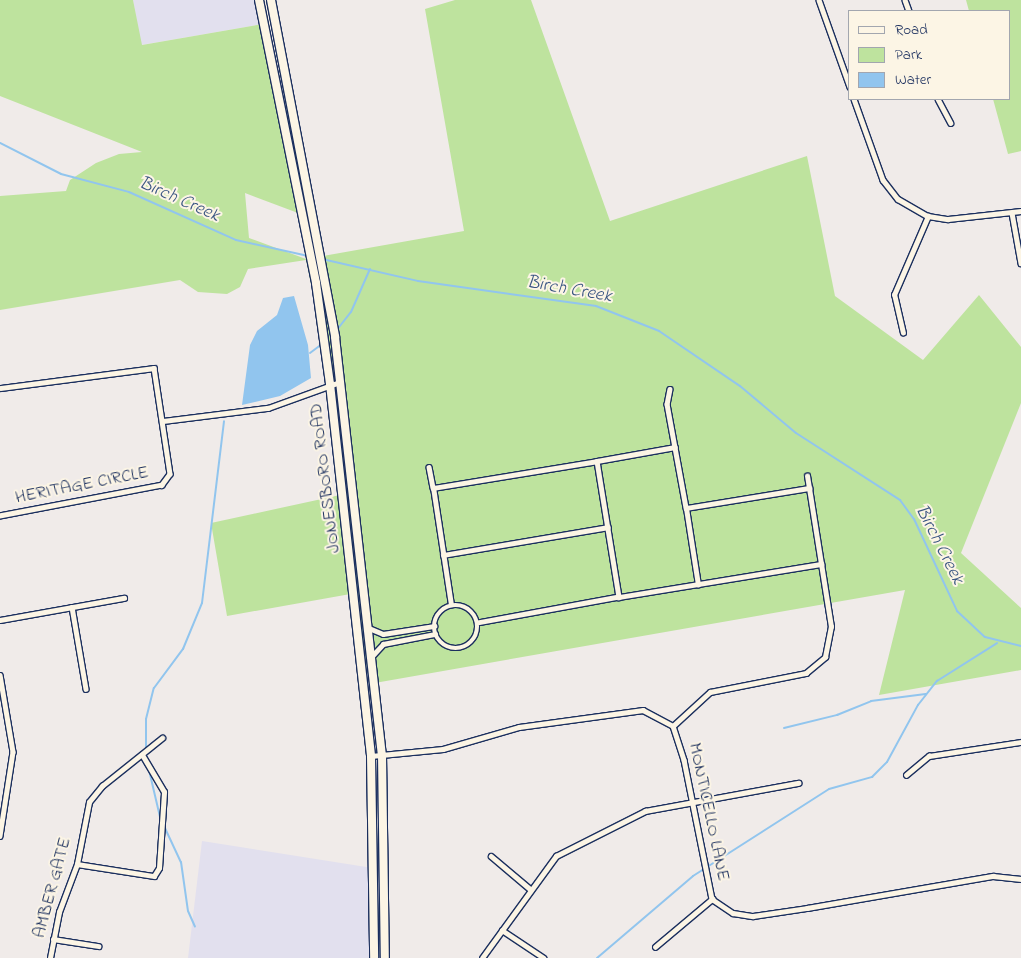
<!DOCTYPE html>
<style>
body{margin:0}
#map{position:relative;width:1021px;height:958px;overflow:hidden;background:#f0ebe9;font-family:"Indie Flower",sans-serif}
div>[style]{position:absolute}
.built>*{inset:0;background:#e2e0ee}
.green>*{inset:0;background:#bee39e}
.water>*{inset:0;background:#91c5ee}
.stream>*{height:2px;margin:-1px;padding:0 1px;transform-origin:1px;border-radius:1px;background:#91c5ee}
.roads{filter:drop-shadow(1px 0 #1b2f5e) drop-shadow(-1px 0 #1b2f5e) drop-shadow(0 1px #1b2f5e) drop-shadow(0 -1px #1b2f5e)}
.street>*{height:4.5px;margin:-2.25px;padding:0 2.25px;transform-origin:2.25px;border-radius:2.25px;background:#fcf5e5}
.street>.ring{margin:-2.25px;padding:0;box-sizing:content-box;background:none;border:4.5px solid #fcf5e5;border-radius:50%}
.primary>*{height:8px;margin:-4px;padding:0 4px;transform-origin:4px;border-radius:4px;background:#fcf5e5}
span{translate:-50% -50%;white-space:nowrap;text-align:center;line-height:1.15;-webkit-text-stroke:4px #fcf5e5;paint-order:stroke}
.street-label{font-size:18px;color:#1b2f5e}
.water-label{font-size:19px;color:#385482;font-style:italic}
.legend{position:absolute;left:848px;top:10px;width:162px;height:90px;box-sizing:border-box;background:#fcf5e5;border:1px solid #a2a6af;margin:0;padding:6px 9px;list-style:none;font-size:15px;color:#1b2f5e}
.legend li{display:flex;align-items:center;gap:10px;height:25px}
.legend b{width:25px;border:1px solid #a2a6af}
</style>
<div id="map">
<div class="built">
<div style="clip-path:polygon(133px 0,259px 0,263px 24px,141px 45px)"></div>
<div style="clip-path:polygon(202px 841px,379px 869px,376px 958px,188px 958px)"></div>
</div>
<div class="green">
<div style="clip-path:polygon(0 0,133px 0,142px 45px,263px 24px,298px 213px,245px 193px,249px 238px,306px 259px,464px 231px,425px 9px,455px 0,531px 0,610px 221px,807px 156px,835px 296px,923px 360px,979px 295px,1021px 347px,1021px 403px,961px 553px,1021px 608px,1021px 670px,879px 695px,905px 590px,369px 684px,356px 593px,227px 616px,211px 523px,354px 492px,306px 260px,248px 269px,240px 287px,227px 294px,198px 292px,180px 280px,0 310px,0 196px,66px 191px,70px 180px,96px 163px,119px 154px,142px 152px,0 96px)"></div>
<div style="clip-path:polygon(966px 0,1021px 0,1021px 151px,1008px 154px,993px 99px,1010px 99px,1010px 11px,969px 11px)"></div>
</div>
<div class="water">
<div style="clip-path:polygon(294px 296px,308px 345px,311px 378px,280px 396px,242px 405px,250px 345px,257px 331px,277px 315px,283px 298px)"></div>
</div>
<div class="stream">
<div style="left:0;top:143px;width:68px;rotate:26.9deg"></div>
<div style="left:61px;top:174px;width:70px;rotate:14.8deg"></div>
<div style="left:129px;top:192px;width:117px;rotate:24.2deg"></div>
<div style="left:236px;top:240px;width:74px;rotate:12.5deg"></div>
<div style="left:322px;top:259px;width:98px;rotate:12.9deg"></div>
<div style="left:418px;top:281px;width:180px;rotate:8deg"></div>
<div style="left:596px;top:306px;width:68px;rotate:21.6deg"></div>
<div style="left:659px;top:331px;width:98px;rotate:34.2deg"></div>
<div style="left:740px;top:386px;width:73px;rotate:40deg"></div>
<div style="left:796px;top:433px;width:124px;rotate:32.8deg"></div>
<div style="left:900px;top:500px;width:24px;rotate:54deg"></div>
<div style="left:914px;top:519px;width:102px;rotate:64.9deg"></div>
<div style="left:957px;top:611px;width:38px;rotate:43deg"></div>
<div style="left:985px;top:637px;width:37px;rotate:14deg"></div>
<div style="left:336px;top:331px;width:24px;rotate:-52deg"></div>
<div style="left:351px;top:312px;width:47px;rotate:-66.2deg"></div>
<div style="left:310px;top:353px;width:15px;rotate:-37deg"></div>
<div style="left:784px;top:728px;width:55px;rotate:-13.8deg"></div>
<div style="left:837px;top:715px;width:37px;rotate:-22deg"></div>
<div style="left:871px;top:701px;width:55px;rotate:-7.3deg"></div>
<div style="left:146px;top:748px;width:29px;rotate:-90deg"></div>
<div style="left:146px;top:719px;width:32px;rotate:-76deg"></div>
<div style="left:154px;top:688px;width:49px;rotate:-53.4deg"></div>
<div style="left:183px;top:649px;width:50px;rotate:-67.6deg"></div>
<div style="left:202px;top:603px;width:183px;rotate:-83.1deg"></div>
<div style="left:149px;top:770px;width:48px;rotate:76.8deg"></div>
<div style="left:164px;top:826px;width:40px;rotate:65deg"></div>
<div style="left:181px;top:862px;width:49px;rotate:81.9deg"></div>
<div style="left:188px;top:911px;width:17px;rotate:66deg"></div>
<div style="left:597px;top:958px;width:126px;rotate:-40.5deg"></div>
<div style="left:693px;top:876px;width:161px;rotate:-32.6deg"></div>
<div style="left:829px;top:789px;width:45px;rotate:-15.6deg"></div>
<div style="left:872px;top:777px;width:21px;rotate:-45deg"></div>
<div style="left:887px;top:762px;width:65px;rotate:-61.5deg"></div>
<div style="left:918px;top:705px;width:31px;rotate:-52deg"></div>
<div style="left:937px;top:681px;width:71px;rotate:-32.3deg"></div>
</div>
<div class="roads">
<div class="street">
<div style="left:819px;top:0;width:92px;rotate:70.4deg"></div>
<div style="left:905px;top:0;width:12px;rotate:70deg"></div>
<div style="left:854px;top:99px;width:86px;rotate:70.3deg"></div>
<div style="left:883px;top:180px;width:24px;rotate:52deg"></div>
<div style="left:898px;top:199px;width:34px;rotate:30deg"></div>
<div style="left:928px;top:216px;width:20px;rotate:9deg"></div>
<div style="left:948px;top:219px;width:73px;rotate:-6.3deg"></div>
<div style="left:938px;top:99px;width:27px;rotate:62deg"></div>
<div style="left:1012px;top:213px;width:51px;rotate:79.8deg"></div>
<div style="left:903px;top:333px;width:39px;rotate:-103deg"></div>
<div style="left:894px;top:295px;width:86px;rotate:-66.7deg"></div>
<div style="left:0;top:388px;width:155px;rotate:-7.4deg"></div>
<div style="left:154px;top:368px;width:107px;rotate:81.4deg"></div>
<div style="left:170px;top:474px;width:14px;rotate:126deg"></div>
<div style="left:162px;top:485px;width:165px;rotate:169.2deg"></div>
<div style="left:670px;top:389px;width:15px;rotate:101deg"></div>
<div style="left:667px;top:404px;width:106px;rotate:79.6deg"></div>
<div style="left:163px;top:421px;width:106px;rotate:-7.1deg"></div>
<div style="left:268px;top:408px;width:77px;rotate:-19.9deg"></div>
<div style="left:597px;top:461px;width:79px;rotate:-10.2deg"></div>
<div style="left:429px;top:467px;width:21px;rotate:79deg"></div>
<div style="left:443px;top:555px;width:167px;rotate:-9.6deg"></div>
<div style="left:698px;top:585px;width:78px;rotate:-98.9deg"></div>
<div style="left:686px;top:508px;width:125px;rotate:-9.2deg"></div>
<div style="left:619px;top:597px;width:205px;rotate:-9.3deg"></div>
<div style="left:821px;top:564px;width:89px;rotate:-99deg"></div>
<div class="ring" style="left:434px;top:605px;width:39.5px;height:39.5px"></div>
<div style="left:451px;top:605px;width:118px;rotate:-98.7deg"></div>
<div style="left:433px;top:488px;width:166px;rotate:-9.3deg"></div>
<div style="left:597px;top:461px;width:138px;rotate:80.8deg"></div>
<div style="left:619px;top:597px;width:143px;rotate:169.6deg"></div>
<div style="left:72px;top:607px;width:83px;rotate:80.3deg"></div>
<div style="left:0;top:620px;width:126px;rotate:-10.1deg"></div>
<div style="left:369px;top:628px;width:15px;rotate:23deg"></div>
<div style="left:383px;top:634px;width:52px;rotate:-8.9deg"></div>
<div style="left:372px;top:656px;width:16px;rotate:-47deg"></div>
<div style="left:383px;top:644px;width:53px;rotate:-10.9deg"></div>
<div style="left:0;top:675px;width:78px;rotate:80.4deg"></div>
<div style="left:13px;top:752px;width:85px;rotate:98.8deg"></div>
<div style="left:673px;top:726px;width:50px;rotate:-42.6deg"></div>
<div style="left:710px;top:692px;width:98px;rotate:-11.2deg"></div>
<div style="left:806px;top:673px;width:25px;rotate:-40deg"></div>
<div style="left:825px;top:657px;width:31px;rotate:-79deg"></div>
<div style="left:831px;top:627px;width:64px;rotate:-99deg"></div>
<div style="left:371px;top:756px;width:72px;rotate:-5.6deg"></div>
<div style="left:443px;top:749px;width:79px;rotate:-16.1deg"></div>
<div style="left:519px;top:727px;width:125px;rotate:-7.8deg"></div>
<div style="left:643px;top:710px;width:34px;rotate:28deg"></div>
<div style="left:673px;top:726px;width:36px;rotate:72deg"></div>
<div style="left:684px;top:760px;width:142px;rotate:78.6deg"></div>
<div style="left:712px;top:899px;width:25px;rotate:34deg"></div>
<div style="left:733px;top:913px;width:20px;rotate:9deg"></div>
<div style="left:753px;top:916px;width:55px;rotate:-8.4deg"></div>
<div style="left:807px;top:908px;width:189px;rotate:-9.8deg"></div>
<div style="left:993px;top:876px;width:28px;rotate:6deg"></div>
<div style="left:906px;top:775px;width:30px;rotate:-40deg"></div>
<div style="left:929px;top:756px;width:93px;rotate:-8.7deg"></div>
<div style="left:491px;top:856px;width:50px;rotate:40.1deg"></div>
<div style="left:77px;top:864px;width:78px;rotate:8.9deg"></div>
<div style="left:154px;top:876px;width:9px;rotate:-58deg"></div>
<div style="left:159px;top:868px;width:76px;rotate:-86.2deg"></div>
<div style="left:164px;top:792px;width:43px;rotate:-120.7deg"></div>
<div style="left:502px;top:930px;width:50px;rotate:33.7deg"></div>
<div style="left:53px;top:939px;width:46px;rotate:8.8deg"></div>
<div style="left:655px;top:947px;width:75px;rotate:-40.1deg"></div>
<div style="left:50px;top:958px;width:47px;rotate:-78.9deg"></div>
<div style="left:59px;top:912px;width:51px;rotate:-69.4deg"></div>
<div style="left:77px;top:864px;width:63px;rotate:-79deg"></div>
<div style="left:89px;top:802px;width:21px;rotate:-51deg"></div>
<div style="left:102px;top:786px;width:77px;rotate:-38.7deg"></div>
<div style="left:482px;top:958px;width:126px;rotate:-54deg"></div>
<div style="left:556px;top:856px;width:100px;rotate:-26.8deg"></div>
<div style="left:645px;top:811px;width:156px;rotate:-10.4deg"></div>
</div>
<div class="primary">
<div style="left:259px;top:0;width:289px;rotate:78.6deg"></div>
<div style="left:316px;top:283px;width:102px;rotate:82.1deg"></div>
<div style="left:330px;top:384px;width:374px;rotate:83.7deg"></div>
<div style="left:371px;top:756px;width:202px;rotate:89.1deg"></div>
<div style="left:271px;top:0;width:343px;rotate:79.2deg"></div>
<div style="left:335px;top:337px;width:421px;rotate:83.6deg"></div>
<div style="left:382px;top:755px;width:203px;rotate:89.2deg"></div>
</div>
</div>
<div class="street-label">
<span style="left:326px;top:478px;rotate:-97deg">JONESBORO ROAD</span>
<span style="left:82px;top:486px;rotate:-11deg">HERITAGE CIRCLE</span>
<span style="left:708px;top:812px;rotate:78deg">MONTICELLO LANE</span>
<span style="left:53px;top:888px;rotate:-75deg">AMBER GATE</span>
</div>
<div class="water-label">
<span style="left:179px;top:200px;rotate:24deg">Birch Creek</span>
<span style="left:569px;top:290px;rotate:10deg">Birch Creek</span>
<span style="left:939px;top:545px;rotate:63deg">Birch Creek</span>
</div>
<ul class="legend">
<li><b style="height:6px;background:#fcf5e5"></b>Road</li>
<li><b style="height:14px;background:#bee39e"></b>Park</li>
<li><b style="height:14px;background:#91c5ee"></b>Water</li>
</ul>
</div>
